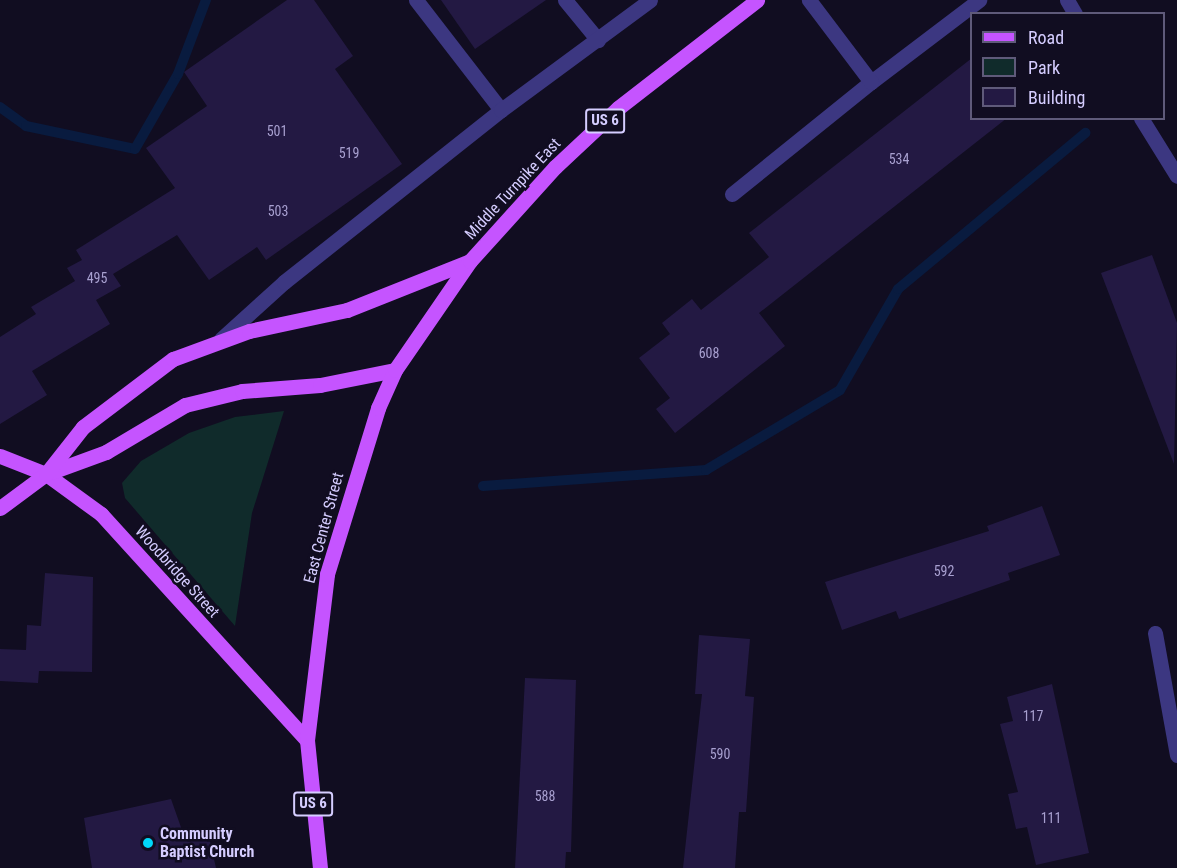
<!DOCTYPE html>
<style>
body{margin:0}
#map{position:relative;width:1177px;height:868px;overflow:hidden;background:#110d21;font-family:"Roboto Condensed",sans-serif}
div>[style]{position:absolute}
.green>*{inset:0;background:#102b2b}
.stream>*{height:10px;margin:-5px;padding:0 5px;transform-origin:5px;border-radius:5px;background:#091b3f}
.building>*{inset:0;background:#231943}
.minor>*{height:15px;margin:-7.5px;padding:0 7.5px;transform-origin:7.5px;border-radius:7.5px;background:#3c3781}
.major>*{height:15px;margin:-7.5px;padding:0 7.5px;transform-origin:7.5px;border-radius:7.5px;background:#c554ff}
.dots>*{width:16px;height:16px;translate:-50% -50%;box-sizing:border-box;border:3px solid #110d21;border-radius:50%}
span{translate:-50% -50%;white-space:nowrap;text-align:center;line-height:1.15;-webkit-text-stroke:5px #110d21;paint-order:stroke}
.number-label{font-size:14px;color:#a8a0d0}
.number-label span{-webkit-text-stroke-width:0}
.shield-label span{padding:2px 4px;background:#110d21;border:2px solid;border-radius:4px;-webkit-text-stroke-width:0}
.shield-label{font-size:15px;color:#d5cdff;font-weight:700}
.street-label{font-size:16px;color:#d5cdff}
.poi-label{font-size:16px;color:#d5cdff;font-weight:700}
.left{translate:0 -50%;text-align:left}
.legend{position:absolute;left:970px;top:12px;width:195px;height:108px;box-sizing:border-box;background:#110d21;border:2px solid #5f5a7a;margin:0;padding:8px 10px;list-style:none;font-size:18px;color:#d5cdff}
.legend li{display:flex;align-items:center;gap:12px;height:30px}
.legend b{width:30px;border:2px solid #5f5a7a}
</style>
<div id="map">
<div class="green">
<div style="clip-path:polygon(284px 411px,252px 513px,235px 626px,125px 498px,122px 483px,141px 461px,189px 433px,235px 417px)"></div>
</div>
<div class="stream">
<div style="left:0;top:107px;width:32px;rotate:36deg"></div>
<div style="left:26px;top:126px;width:111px;rotate:11.9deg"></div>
<div style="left:135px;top:149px;width:86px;rotate:-60.2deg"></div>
<div style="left:178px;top:74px;width:79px;rotate:-69.3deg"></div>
<div style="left:483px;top:486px;width:224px;rotate:-4.1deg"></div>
<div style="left:706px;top:470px;width:156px;rotate:-30.8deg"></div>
<div style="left:840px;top:390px;width:116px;rotate:-60.1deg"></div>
<div style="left:898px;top:289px;width:244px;rotate:-39.8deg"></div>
</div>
<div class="building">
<div style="clip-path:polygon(287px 0,314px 0,353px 56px,335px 69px,402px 164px,266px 260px,257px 247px,209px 280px,177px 235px,113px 274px,121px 286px,96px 300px,110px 324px,32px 371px,47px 395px,0 424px,0 337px,36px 314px,31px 307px,75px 281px,67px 268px,82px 260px,76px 250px,175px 188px,146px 148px,207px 106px,184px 72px)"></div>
<div style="clip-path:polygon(441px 0,546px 0,475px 49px)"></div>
<div style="clip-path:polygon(972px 58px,972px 118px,1007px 118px,759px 313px,785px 346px,675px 433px,656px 409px,670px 398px,639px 358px,670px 334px,662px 323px,692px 299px,701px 310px,769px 257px,749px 233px)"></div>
<div style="clip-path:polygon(1152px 255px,1177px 323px,1174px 464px,1101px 273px)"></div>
<div style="clip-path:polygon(1042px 506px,1060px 555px,1008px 573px,1010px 580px,899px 619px,896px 611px,842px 630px,825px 582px,989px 531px,987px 526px)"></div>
<div style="clip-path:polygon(45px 573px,93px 577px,92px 672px,39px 671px,38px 683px,0 681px,0 649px,26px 650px,27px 625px,41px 626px)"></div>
<div style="clip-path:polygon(699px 635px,750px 639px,745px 696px,754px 697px,746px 812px,739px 812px,735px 868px,683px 868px,702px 694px,695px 694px)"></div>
<div style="clip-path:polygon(525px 678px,576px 680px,571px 852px,566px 852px,565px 868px,515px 868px)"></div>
<div style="clip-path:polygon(1052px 684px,1089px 853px,1036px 865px,1027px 827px,1016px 829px,1008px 794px,1018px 792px,1000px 724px,1013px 721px,1007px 697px)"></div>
<div style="clip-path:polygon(171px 799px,183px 833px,207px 828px,216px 868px,92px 868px,84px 818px)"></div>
</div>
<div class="minor">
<div style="left:416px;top:0;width:139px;rotate:52.3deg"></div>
<div style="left:565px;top:0;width:52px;rotate:50.5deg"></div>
<div style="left:1067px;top:0;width:16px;rotate:60deg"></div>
<div style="left:871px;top:82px;width:136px;rotate:-37.2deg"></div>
<div style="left:1141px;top:118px;width:68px;rotate:58.2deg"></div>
<div style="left:732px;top:194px;width:179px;rotate:-38.9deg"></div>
<div style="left:871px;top:82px;width:103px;rotate:-127.1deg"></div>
<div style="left:221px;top:339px;width:85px;rotate:-42.1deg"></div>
<div style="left:284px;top:282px;width:277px;rotate:-38.4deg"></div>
<div style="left:501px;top:110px;width:185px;rotate:-36.4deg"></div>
<div style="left:1155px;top:633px;width:124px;rotate:79.8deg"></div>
</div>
<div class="major">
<div style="left:0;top:456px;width:49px;rotate:21.4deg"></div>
<div style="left:46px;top:474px;width:68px;rotate:36deg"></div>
<div style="left:101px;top:514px;width:306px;rotate:47.7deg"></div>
<div style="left:46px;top:474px;width:64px;rotate:-20.1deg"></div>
<div style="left:106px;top:452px;width:92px;rotate:-30.7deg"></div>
<div style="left:185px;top:405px;width:59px;rotate:-13.8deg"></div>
<div style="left:242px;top:391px;width:78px;rotate:-4.4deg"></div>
<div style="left:320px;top:385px;width:76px;rotate:-11.3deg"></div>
<div style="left:0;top:508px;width:57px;rotate:-36.5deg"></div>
<div style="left:46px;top:474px;width:60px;rotate:-51.8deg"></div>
<div style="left:83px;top:427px;width:113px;rotate:-37.1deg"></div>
<div style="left:173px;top:359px;width:81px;rotate:-20.2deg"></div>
<div style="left:249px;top:331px;width:100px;rotate:-12.1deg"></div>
<div style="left:347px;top:310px;width:132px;rotate:-21.7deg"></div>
<div style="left:320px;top:868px;width:129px;rotate:-95.8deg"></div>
<div style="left:307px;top:740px;width:167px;rotate:-83.1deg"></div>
<div style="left:327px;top:574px;width:174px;rotate:-72.9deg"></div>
<div style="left:378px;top:408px;width:42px;rotate:-65.9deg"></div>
<div style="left:395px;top:370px;width:132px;rotate:-55.5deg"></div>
<div style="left:470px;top:261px;width:127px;rotate:-47.9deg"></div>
<div style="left:555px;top:167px;width:86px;rotate:-43.1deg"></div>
<div style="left:618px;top:108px;width:176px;rotate:-37.8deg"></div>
</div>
<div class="dots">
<div style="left:148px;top:843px;background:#00d7f8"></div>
</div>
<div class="number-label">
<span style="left:277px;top:131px">501</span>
<span style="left:349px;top:153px">519</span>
<span style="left:899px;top:159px">534</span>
<span style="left:278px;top:211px">503</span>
<span style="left:97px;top:278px">495</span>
<span style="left:709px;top:353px">608</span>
<span style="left:944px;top:571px">592</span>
<span style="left:1033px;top:716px">117</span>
<span style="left:720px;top:754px">590</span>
<span style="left:545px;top:796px">588</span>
<span style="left:1051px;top:818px">111</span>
</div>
<div class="shield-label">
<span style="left:605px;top:121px">US 6</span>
<span style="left:313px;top:804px">US 6</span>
</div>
<div class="street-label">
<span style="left:513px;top:189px;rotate:-47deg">Middle Turnpike East</span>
<span style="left:324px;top:528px;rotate:-75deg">East Center Street</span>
<span style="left:177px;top:572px;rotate:48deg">Woodbridge Street</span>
</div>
<div class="poi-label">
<span class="left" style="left:160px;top:843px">Community<br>Baptist Church</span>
</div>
<ul class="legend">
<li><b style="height:8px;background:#c554ff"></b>Road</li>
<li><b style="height:16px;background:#102b2b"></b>Park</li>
<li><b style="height:16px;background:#231943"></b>Building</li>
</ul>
</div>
